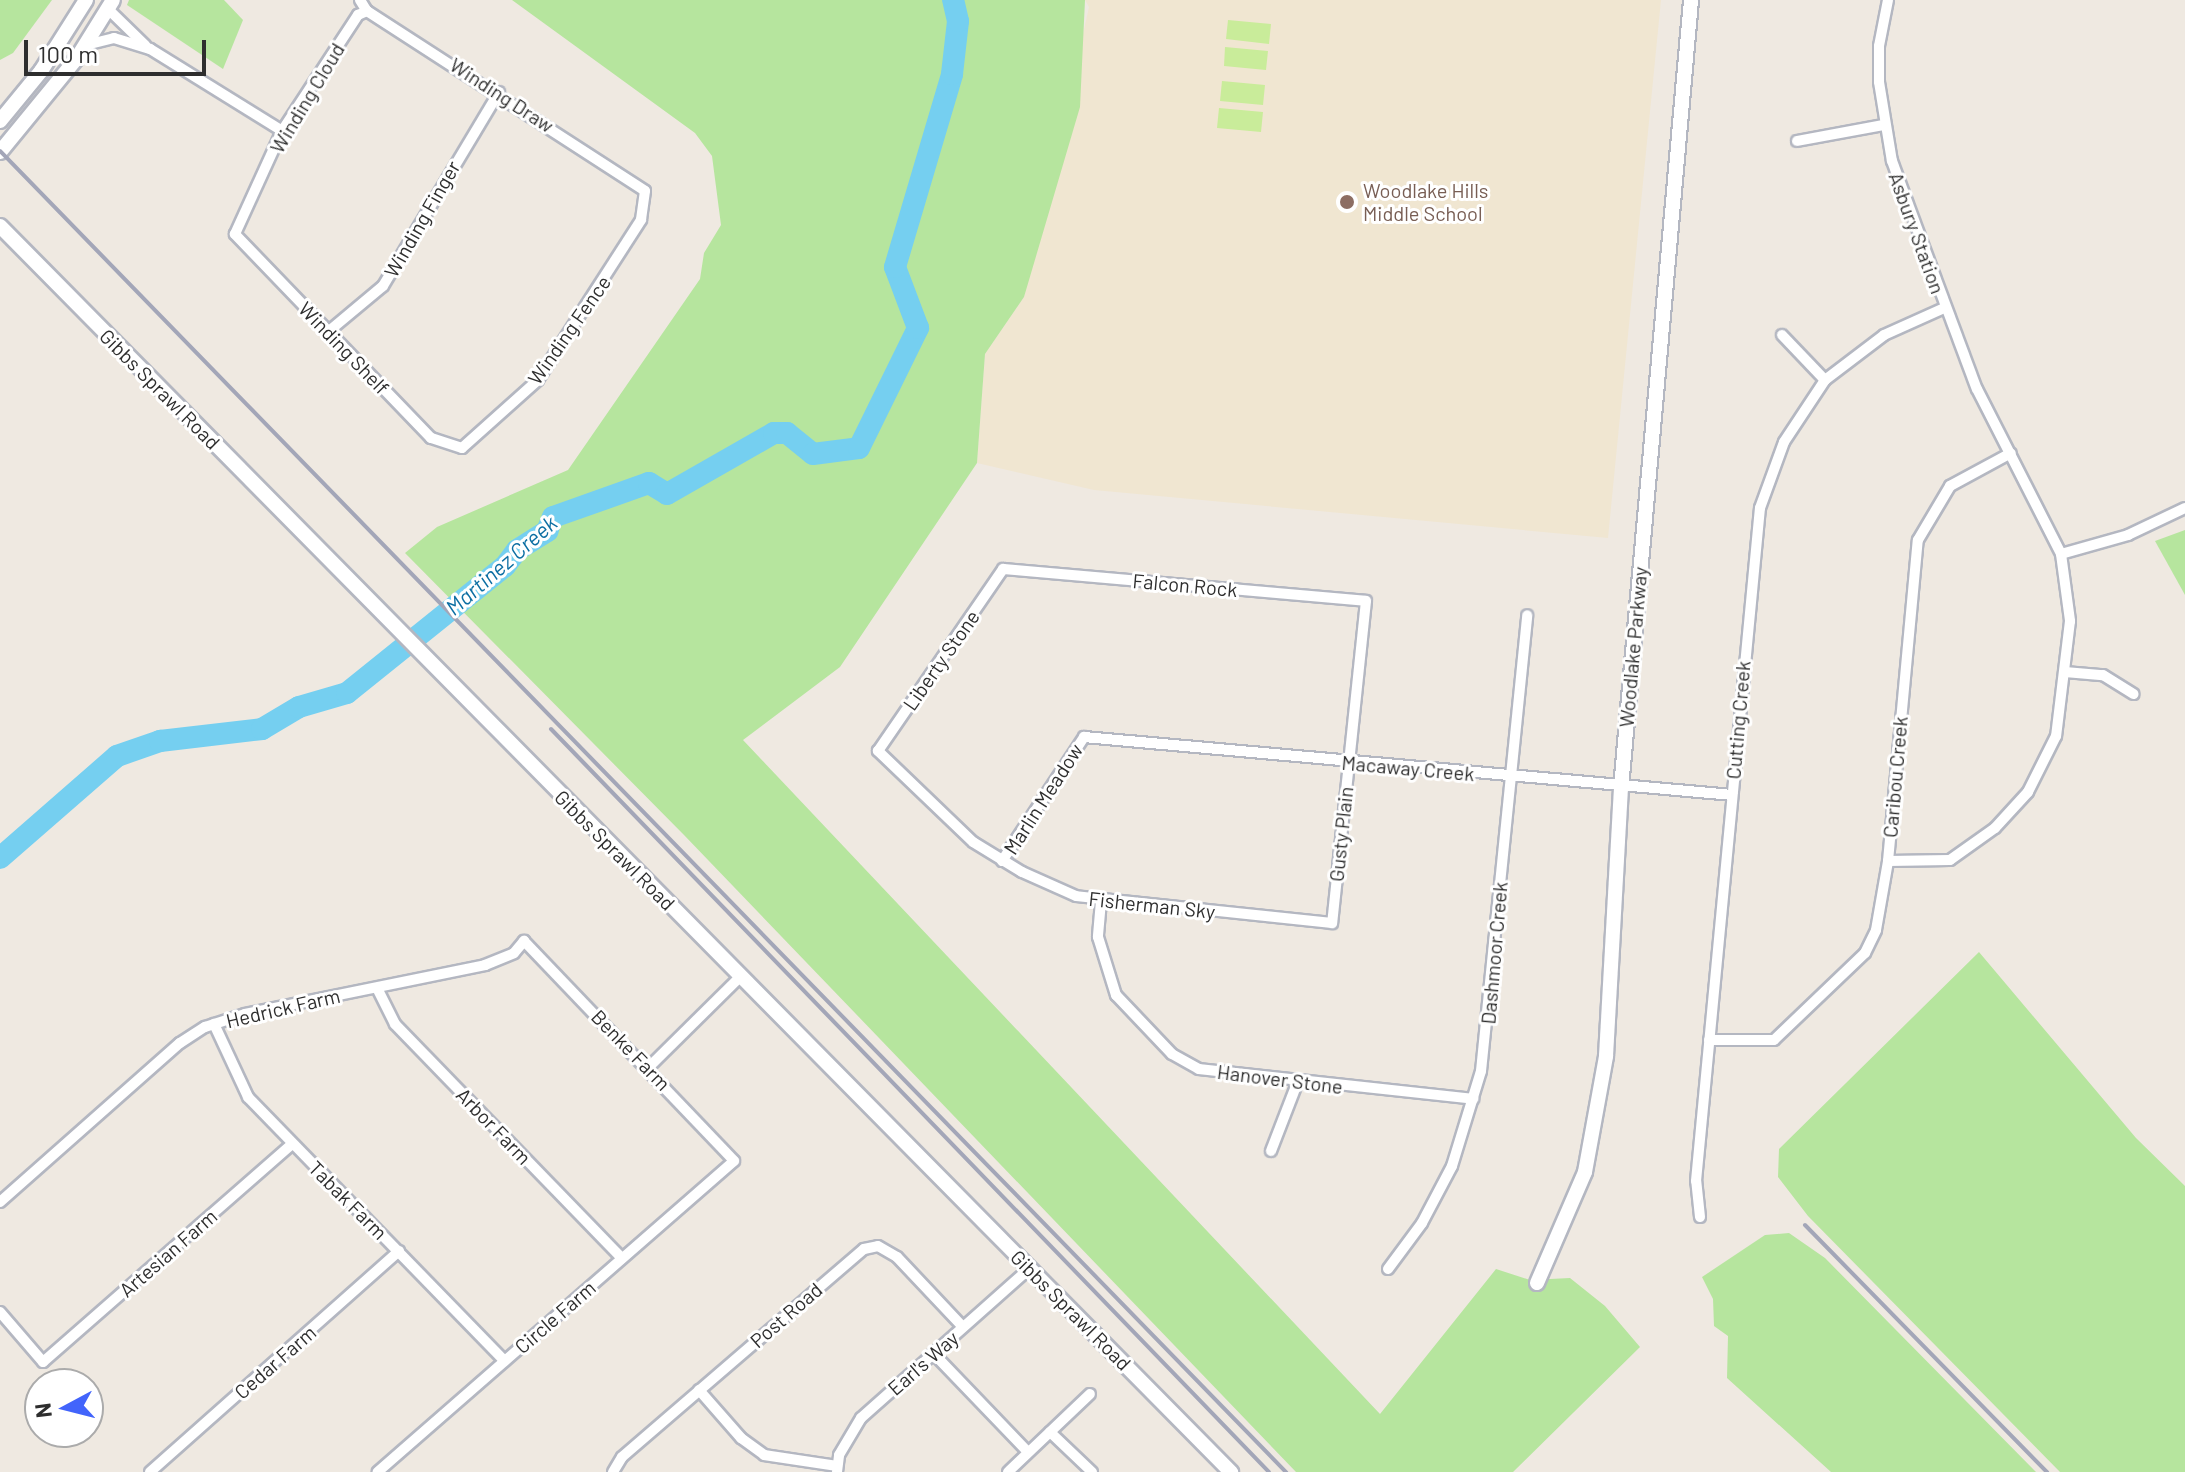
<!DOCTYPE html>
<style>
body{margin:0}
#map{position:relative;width:2185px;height:1472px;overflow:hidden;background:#efe9e1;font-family:Barlow,sans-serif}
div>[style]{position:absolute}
.education>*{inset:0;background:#f0e6d1}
.green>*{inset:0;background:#b6e59e}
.pitch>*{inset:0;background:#c9ec9a}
.river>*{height:22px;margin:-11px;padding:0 11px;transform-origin:11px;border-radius:11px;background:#75cff0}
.roads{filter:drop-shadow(2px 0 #b4b7c1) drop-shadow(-2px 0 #b4b7c1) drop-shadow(0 2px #b4b7c1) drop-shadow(0 -2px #b4b7c1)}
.street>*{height:10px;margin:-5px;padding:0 5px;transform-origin:5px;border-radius:5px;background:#fff}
.secondary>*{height:14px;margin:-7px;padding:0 7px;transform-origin:7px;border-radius:7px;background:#fff}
.rail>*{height:4px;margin:-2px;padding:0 2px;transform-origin:2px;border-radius:2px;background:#a3a6b8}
.dots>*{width:22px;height:22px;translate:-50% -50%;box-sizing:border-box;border:4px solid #fff;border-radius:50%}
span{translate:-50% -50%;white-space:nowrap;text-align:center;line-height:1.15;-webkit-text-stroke:6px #fff;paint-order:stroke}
.street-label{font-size:20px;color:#2e2e2e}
.education-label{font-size:20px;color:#785e54}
.left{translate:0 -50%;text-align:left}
.water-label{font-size:22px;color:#0d6fa3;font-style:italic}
.north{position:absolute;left:24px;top:1368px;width:80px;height:80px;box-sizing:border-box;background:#fff;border:2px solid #ababab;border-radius:50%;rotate:263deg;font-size:22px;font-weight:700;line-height:32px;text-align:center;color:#2e2e2e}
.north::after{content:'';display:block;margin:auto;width:28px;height:36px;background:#4264fb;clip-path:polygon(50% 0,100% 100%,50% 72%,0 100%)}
.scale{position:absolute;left:24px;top:40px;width:182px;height:36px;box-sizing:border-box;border:4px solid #2e2e2e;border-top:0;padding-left:10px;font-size:24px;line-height:28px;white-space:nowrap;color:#2e2e2e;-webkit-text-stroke:6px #fff;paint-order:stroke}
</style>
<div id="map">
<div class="education">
<div style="clip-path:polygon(1085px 0,1661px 0,1608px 538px,1094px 490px,977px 463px,985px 354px,1024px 297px,1089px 7px)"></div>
</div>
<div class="green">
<div style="clip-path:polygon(0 0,52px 0,13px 53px,0 60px)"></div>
<div style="clip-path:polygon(129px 0,224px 0,243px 20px,223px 69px,127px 5px)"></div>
<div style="clip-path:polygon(512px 0,1085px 0,1080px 107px,1024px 297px,985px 354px,977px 463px,840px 667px,743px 740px,1380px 1414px,1496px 1269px,1530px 1280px,1570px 1278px,1605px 1306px,1640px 1347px,1513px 1472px,1296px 1472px,684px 835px,405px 553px,437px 527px,568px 470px,700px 279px,704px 253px,721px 225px,712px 156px,695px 133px)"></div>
<div style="clip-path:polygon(2185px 530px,2185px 595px,2155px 541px)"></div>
<div style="clip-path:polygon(1979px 952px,2136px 1138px,2185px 1186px,2185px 1472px,2060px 1472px,1808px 1216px,1778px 1177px,1779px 1149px)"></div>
<div style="clip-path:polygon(1789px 1233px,1825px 1258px,2036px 1472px,1831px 1472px,1727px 1378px,1728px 1336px,1714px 1326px,1713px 1299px,1702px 1277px,1765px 1235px)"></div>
</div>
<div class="pitch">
<div style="clip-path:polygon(1228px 20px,1271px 24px,1269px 44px,1226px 39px)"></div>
<div style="clip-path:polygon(1225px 47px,1268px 51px,1266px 70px,1224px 66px)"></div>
<div style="clip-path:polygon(1222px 81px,1265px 85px,1263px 105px,1220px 101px)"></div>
<div style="clip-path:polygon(1219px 108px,1263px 112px,1261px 132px,1217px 128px)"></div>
</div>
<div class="river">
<div style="left:0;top:858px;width:155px;rotate:-41.1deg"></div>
<div style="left:117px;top:756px;width:46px;rotate:-19.2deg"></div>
<div style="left:160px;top:741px;width:103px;rotate:-6.7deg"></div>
<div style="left:262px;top:729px;width:43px;rotate:-30.7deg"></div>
<div style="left:299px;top:707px;width:50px;rotate:-16.3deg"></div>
<div style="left:347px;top:693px;width:203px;rotate:-38.8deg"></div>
<div style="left:505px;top:566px;width:20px;rotate:-53deg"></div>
<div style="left:517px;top:550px;width:36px;rotate:-32deg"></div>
<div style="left:547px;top:531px;width:15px;rotate:-67deg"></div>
<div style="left:553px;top:517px;width:102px;rotate:-19.5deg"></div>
<div style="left:649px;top:483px;width:21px;rotate:31deg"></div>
<div style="left:667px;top:494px;width:123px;rotate:-29.7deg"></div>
<div style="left:774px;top:433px;width:13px"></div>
<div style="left:787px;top:433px;width:33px;rotate:39deg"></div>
<div style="left:813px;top:454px;width:46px;rotate:-7.4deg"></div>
<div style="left:859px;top:448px;width:134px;rotate:-63.8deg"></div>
<div style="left:918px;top:328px;width:65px;rotate:-110.7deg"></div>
<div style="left:895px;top:267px;width:201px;rotate:-73.5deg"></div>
<div style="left:952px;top:74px;width:53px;rotate:-83.5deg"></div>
<div style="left:958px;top:21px;width:22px;rotate:-103deg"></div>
</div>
<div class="roads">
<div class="street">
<div style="left:360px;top:0;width:13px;rotate:58deg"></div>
<div style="left:367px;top:11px;width:331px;rotate:32.9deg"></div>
<div style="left:645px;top:191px;width:29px;rotate:98deg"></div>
<div style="left:641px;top:220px;width:190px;rotate:122.8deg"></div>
<div style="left:538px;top:380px;width:102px;rotate:138.2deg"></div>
<div style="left:462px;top:448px;width:33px;rotate:-162deg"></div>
<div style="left:431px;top:438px;width:283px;rotate:-133.9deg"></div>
<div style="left:235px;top:234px;width:113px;rotate:-65.5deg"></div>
<div style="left:282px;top:131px;width:139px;rotate:-56.8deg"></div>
<div style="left:358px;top:15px;width:10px;rotate:-24deg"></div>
<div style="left:1888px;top:0;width:47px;rotate:101.1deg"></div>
<div style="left:1879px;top:46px;width:36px;rotate:90deg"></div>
<div style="left:1879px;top:82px;width:80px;rotate:80.7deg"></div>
<div style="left:1892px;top:161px;width:243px;rotate:69.6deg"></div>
<div style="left:1977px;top:389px;width:185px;rotate:63deg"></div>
<div style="left:2061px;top:554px;width:68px;rotate:82.3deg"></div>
<div style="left:2070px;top:621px;width:116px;rotate:96.9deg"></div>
<div style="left:2056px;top:736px;width:63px;rotate:116.6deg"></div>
<div style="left:2028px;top:792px;width:49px;rotate:132.5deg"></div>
<div style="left:1995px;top:828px;width:55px;rotate:144.6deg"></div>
<div style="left:1950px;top:860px;width:62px;rotate:179.1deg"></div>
<div style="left:108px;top:9px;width:52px;rotate:44.2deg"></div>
<div style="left:86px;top:45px;width:29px;rotate:-14deg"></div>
<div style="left:114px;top:38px;width:38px;rotate:17deg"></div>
<div style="left:150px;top:49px;width:155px;rotate:31.8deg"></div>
<div style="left:1797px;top:141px;width:87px;rotate:-10.5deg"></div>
<div style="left:329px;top:331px;width:70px;rotate:-39.8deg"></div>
<div style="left:383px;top:286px;width:226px;rotate:-59.1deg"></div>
<div style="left:1782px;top:335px;width:62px;rotate:46.3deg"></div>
<div style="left:2061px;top:554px;width:70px;rotate:-15.8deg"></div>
<div style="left:2128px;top:535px;width:63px;rotate:-25.3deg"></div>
<div style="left:1003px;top:569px;width:364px;rotate:5deg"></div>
<div style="left:1366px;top:601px;width:324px;rotate:96deg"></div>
<div style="left:1332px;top:923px;width:257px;rotate:-174deg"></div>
<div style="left:1076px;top:896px;width:59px;rotate:-156deg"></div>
<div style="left:1022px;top:872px;width:57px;rotate:-148.5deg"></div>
<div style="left:973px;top:842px;width:132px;rotate:-136.2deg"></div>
<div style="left:878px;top:751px;width:221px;rotate:-55.5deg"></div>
<div style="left:2065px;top:672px;width:38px;rotate:5deg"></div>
<div style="left:2103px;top:675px;width:36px;rotate:32deg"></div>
<div style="left:1002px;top:861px;width:149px;rotate:-56.5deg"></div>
<div style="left:1084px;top:737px;width:651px;rotate:5.11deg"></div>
<div style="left:1101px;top:901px;width:36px;rotate:95deg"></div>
<div style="left:1098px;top:937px;width:61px;rotate:72.8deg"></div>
<div style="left:1116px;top:995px;width:81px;rotate:46.5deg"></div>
<div style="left:1172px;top:1054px;width:31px;rotate:29deg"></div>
<div style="left:1199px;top:1069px;width:276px;rotate:6.2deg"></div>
<div style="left:377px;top:988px;width:40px;rotate:63.4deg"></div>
<div style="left:395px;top:1024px;width:326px;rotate:45.9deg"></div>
<div style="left:214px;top:1024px;width:81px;rotate:65deg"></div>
<div style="left:248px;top:1097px;width:368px;rotate:45.8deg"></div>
<div style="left:1709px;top:1040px;width:65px"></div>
<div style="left:1774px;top:1040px;width:126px;rotate:-43.7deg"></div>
<div style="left:1865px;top:953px;width:25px;rotate:-64deg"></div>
<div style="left:1876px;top:930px;width:70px;rotate:-80.1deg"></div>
<div style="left:1888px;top:861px;width:322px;rotate:-84.7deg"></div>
<div style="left:1918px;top:540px;width:63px;rotate:-59.3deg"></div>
<div style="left:1950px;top:486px;width:69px;rotate:-28.4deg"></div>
<div style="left:649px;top:1067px;width:129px;rotate:-44.7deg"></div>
<div style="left:1271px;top:1151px;width:75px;rotate:-68.9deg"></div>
<div style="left:0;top:1202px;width:240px;rotate:-41.5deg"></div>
<div style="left:180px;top:1043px;width:30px;rotate:-33deg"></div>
<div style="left:205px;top:1027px;width:42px;rotate:-18deg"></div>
<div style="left:245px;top:1014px;width:245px;rotate:-11.5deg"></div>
<div style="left:485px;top:965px;width:31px;rotate:-22deg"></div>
<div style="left:514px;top:953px;width:16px;rotate:-50deg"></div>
<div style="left:524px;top:941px;width:304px;rotate:46.3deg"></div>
<div style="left:734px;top:1161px;width:473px;rotate:138.9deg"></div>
<div style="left:1700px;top:1217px;width:36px;rotate:-96deg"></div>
<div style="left:1696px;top:1181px;width:676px;rotate:-84.57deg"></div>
<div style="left:1760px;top:508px;width:70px;rotate:-70deg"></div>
<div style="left:1784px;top:442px;width:74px;rotate:-56.5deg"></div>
<div style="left:1825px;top:380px;width:74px;rotate:-37.3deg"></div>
<div style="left:1884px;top:335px;width:66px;rotate:-24.2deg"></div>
<div style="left:1388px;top:1269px;width:57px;rotate:-53.5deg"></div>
<div style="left:1422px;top:1223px;width:64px;rotate:-62.2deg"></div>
<div style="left:1452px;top:1166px;width:99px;rotate:-73deg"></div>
<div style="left:1481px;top:1071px;width:458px;rotate:-84.2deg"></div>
<div style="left:0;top:1312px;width:66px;rotate:49.3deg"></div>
<div style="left:43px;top:1362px;width:331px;rotate:-41.2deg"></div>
<div style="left:933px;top:1353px;width:137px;rotate:46.2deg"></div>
<div style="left:699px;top:1390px;width:64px;rotate:48.8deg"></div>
<div style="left:741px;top:1438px;width:29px;rotate:36deg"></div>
<div style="left:764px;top:1455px;width:74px;rotate:8.6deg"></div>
<div style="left:1050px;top:1432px;width:58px;rotate:43.6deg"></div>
<div style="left:150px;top:1472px;width:333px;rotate:-41.6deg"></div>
<div style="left:613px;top:1472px;width:17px;rotate:-59deg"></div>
<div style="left:622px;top:1457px;width:319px;rotate:-40.7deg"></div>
<div style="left:864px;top:1249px;width:14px;rotate:-12deg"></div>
<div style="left:878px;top:1246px;width:22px;rotate:30deg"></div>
<div style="left:897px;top:1257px;width:96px;rotate:46.7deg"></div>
<div style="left:837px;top:1472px;width:17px;rotate:-83deg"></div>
<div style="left:839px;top:1455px;width:43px;rotate:-59.3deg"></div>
<div style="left:861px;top:1418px;width:226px;rotate:-41.6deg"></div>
<div style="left:1008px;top:1472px;width:113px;rotate:-43.6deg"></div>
</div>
<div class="secondary">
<div style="left:0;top:121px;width:65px;rotate:-50.6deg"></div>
<div style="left:41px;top:71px;width:84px;rotate:-57.6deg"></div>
<div style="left:0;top:152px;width:122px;rotate:-50.7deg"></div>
<div style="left:77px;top:58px;width:68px;rotate:-58.2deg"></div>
<div style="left:0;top:226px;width:1752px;rotate:45.35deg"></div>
<div style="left:1537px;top:1283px;width:121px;rotate:-66.6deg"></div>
<div style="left:1585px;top:1172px;width:118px;rotate:-79.7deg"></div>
<div style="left:1606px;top:1056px;width:268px;rotate:-86.8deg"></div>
<div style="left:1621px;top:788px;width:791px;rotate:-84.92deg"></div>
</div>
</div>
<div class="rail">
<div style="left:0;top:151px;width:1844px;rotate:45.77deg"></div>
<div style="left:551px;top:729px;width:1033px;rotate:45.98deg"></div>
<div style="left:1805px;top:1225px;width:346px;rotate:45.6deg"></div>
</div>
<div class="dots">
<div style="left:1347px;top:202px;background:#8d6e63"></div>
</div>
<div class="street-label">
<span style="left:502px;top:95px;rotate:33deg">Winding Draw</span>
<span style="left:307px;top:98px;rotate:-59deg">Winding Cloud</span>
<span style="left:422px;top:219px;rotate:-60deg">Winding Finger</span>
<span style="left:1917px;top:233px;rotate:70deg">Asbury Station</span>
<span style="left:569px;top:330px;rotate:-55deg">Winding Fence</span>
<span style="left:344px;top:348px;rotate:46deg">Winding Shelf</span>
<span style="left:160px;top:389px;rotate:45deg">Gibbs Sprawl Road</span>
<span style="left:1185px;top:585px;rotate:5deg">Falcon Rock</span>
<span style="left:1633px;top:647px;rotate:-85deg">Woodlake Parkway</span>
<span style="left:941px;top:660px;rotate:-55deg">Liberty Stone</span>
<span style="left:1738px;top:720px;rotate:-85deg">Cutting Creek</span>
<span style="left:1408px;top:768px;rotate:5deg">Macaway Creek</span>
<span style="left:1895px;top:777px;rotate:-85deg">Caribou Creek</span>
<span style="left:1043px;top:799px;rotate:-57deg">Marlin Meadow</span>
<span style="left:1341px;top:834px;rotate:-84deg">Gusty Plain</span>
<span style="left:615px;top:850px;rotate:45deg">Gibbs Sprawl Road</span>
<span style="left:1152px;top:905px;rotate:6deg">Fisherman Sky</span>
<span style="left:1494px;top:953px;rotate:-85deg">Dashmoor Creek</span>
<span style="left:283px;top:1008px;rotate:-13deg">Hedrick Farm</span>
<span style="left:631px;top:1050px;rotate:46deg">Benke Farm</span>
<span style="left:1280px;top:1079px;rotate:7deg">Hanover Stone</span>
<span style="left:494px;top:1126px;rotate:46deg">Arbor Farm</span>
<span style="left:348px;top:1200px;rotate:45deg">Tabak Farm</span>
<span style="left:168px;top:1253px;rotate:-41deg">Artesian Farm</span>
<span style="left:1071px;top:1310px;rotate:45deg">Gibbs Sprawl Road</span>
<span style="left:786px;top:1315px;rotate:-41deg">Post Road</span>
<span style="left:555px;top:1317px;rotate:-41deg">Circle Farm</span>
<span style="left:275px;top:1362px;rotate:-41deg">Cedar Farm</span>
<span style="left:923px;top:1363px;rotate:-41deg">Earl's Way</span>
</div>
<div class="education-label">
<span class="left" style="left:1363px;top:202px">Woodlake Hills<br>Middle School</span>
</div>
<div class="water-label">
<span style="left:501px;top:565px;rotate:-41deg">Martinez Creek</span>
</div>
<div class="north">N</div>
<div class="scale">100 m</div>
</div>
